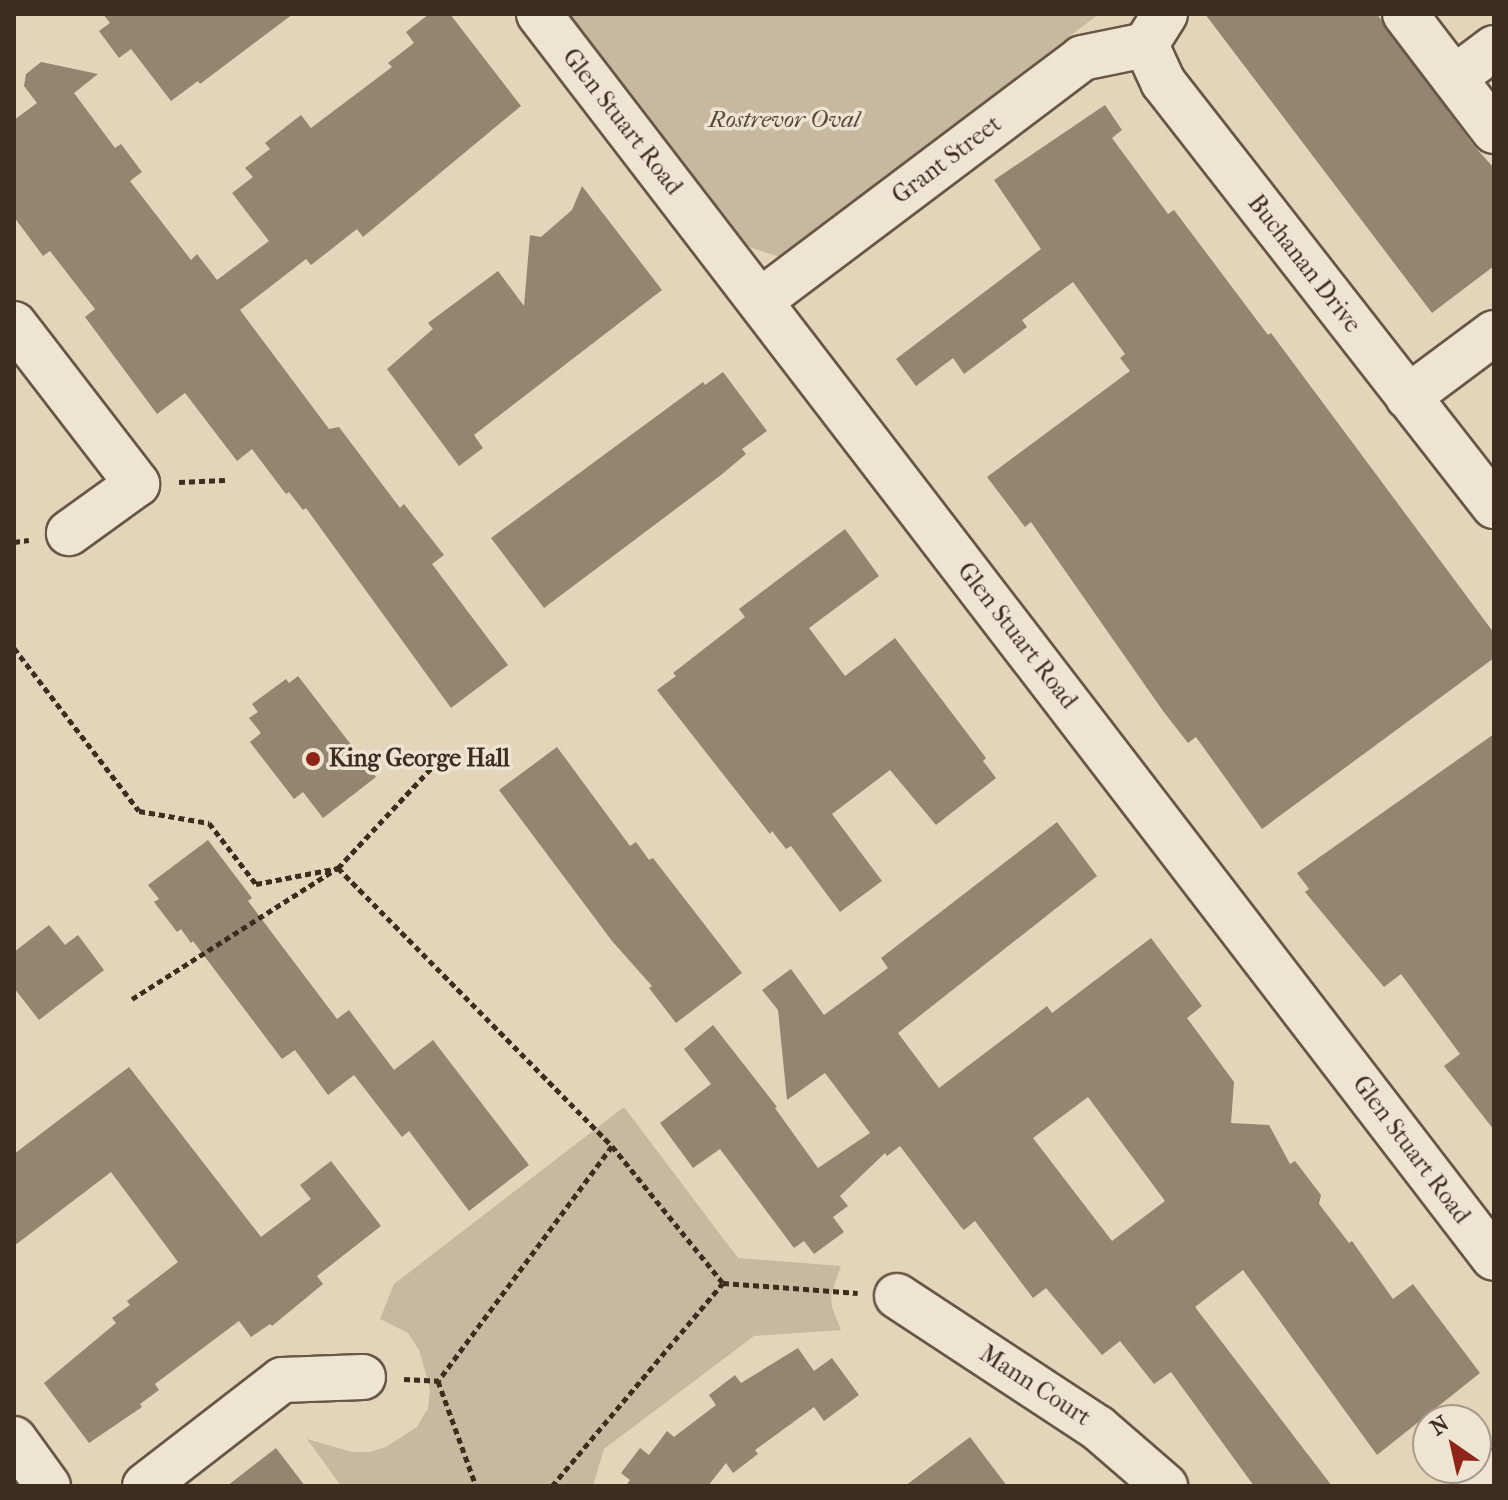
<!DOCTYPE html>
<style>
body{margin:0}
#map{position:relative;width:1508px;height:1500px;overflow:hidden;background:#e4d5ba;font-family:"IM FELL French Canon",serif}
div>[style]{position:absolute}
.green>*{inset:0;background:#c8b8a0}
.building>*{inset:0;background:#948470}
.path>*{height:5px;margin-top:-2.5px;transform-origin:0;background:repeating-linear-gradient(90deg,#3e2c1f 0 6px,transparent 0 10px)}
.roads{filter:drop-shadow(2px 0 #685646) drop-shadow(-2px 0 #685646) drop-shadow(0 2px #685646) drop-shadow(0 -2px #685646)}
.minor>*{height:44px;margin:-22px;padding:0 22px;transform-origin:22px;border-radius:22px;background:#ede4d2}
.dots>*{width:22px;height:22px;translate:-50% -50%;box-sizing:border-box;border:4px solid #ede4d2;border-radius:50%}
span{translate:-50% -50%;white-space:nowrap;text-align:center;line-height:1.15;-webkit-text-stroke:7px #ede4d2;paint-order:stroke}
.park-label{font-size:24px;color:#5a4839;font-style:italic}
.street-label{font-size:24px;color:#3e2c1f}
.poi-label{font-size:24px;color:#3e2c1f;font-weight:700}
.left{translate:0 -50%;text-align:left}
.frame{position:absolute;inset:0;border:16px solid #3e2c1f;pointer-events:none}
.north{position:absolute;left:1412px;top:1404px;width:80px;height:80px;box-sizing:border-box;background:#ede4d2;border:2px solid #a79a8a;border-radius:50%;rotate:326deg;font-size:22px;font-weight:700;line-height:32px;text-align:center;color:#3e2c1f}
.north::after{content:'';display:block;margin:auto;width:28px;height:36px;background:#8f2418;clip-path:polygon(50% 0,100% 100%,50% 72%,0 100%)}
</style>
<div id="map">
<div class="green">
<div style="clip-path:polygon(566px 14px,1099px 14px,780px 257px,743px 245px)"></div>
<div style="clip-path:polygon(624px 1107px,738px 1258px,841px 1266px,831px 1295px,832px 1307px,841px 1330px,754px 1336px,604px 1449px,593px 1486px,341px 1486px,307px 1439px,352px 1452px,370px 1452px,386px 1447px,417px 1427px,428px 1408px,430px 1389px,419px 1350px,408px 1333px,380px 1319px,394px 1284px)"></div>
</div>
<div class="building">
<div style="clip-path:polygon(103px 14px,293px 14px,200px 84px,198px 81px,171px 101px,131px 49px,119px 58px,99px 31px,110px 23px)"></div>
<div style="clip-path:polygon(429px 14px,450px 14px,521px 106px,363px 237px,357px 229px,311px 265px,306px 259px,240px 310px,329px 429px,339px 427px,400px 508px,404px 504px,444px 555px,432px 564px,508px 665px,451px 708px,306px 508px,303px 510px,289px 492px,286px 494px,252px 449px,237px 461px,185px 393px,157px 414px,85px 317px,95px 309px,50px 251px,43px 256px,14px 217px,14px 120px,37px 103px,24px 86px,26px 74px,41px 62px,98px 74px,74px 93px,115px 148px,121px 144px,142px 172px,130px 181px,191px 260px,197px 254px,217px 280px,269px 241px,232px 193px,253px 177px,245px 168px,270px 149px,265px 143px,301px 115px,311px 128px,392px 67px,388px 63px,414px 43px,406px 32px)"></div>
<div style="clip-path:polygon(1205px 14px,1377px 14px,1474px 146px,1494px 168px,1494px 266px,1432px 313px)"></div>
<div style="clip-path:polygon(1105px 105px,1122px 130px,1112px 138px,1168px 214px,1174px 210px,1268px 335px,1271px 333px,1494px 633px,1494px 658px,1262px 829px,1196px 737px,1188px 743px,1163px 711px,1031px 522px,1025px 527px,987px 477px,1130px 371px,1120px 358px,1125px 354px,1073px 282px,1022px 320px,1027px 327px,964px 374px,953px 358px,916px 386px,896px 359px,1041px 249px,994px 180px)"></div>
<div style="clip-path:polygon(582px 186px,662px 290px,474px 435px,483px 448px,459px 466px,387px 369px,433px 329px,428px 323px,498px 271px,524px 306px,530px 235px,541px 237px,572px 210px)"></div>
<div style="clip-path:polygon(723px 372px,767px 431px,742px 449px,746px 454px,721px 475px,544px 608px,491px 538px,703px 382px,705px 385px)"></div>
<div style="clip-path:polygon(845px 529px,879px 576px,809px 628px,845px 676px,895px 638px,986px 758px,983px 761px,996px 778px,936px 825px,890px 770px,832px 814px,882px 881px,840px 912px,791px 846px,786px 849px,772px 831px,770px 834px,657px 690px,676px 676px,673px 673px,745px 617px,739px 609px)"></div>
<div style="clip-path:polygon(298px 676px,376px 777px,323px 818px,303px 792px,294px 799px,250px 742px,261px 733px,249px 718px,258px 712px,252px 704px,286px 679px,289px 683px)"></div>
<div style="clip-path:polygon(1494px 734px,1494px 1130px,1444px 1066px,1460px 1054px,1401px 974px,1384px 987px,1305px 892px,1309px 889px,1297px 873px)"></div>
<div style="clip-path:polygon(557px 747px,630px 846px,636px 842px,649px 860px,653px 858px,742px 973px,676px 1023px,649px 988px,652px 986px,612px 941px,499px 790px)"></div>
<div style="clip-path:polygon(evenodd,1057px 822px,1097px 876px,898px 1033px,939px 1088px,1047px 1006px,1052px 1013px,1151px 938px,1202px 1006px,1187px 1018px,1234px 1082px,1231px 1123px,1269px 1125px,1290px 1164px,1295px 1161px,1321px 1195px,1319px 1204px,1349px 1243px,1352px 1241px,1393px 1299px,1413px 1284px,1480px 1373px,1377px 1455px,1243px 1270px,1195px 1307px,1332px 1486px,1254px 1486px,1171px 1372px,1154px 1384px,1120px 1341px,1102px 1355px,1046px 1288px,1033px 1298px,975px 1221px,964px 1230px,961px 1227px,900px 1146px,887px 1156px,885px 1153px,840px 1196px,848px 1206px,833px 1217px,844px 1232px,814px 1254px,804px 1241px,794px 1248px,720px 1149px,693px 1168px,660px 1123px,711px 1084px,684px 1049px,713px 1025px,777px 1107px,775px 1108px,818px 1168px,870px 1133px,825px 1073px,787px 1100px,778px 1010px,762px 990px,791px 969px,824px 1015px,888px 968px,881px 958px,1057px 822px,1088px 1097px,1165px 1201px,1112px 1241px,1033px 1138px,1088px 1097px)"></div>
<div style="clip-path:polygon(208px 840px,252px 898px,248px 901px,337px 1019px,349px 1010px,394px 1070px,433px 1040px,529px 1165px,469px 1211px,409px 1131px,402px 1137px,354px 1075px,328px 1095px,295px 1050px,282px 1059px,193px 941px,191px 943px,181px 929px,177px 932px,154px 902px,159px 899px,148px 885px)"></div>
<div style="clip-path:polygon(49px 925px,65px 945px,78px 935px,104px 970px,39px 1020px,14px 988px,14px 952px)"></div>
<div style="clip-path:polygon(129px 1067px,261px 1237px,311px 1199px,300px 1185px,331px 1161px,381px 1226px,317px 1276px,323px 1284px,272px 1326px,270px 1324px,251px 1337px,239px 1321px,155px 1384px,159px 1390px,140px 1404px,142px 1407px,89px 1443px,44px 1383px,116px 1323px,112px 1318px,130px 1305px,127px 1301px,178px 1262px,111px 1172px,14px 1246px,14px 1154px)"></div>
<div style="clip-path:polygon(798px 1348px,814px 1371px,832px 1358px,859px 1395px,824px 1421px,814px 1407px,755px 1450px,758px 1454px,733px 1473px,726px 1463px,708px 1486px,626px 1486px,630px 1480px,621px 1473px,640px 1448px,649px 1455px,667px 1431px,674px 1437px,716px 1405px,709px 1395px,735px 1375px,741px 1383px)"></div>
<div style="clip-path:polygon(970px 1437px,1007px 1486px,905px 1486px)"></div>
<div style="clip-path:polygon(276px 1448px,305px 1486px,227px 1486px)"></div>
</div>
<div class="path">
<div style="left:179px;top:482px;width:46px;rotate:-2.5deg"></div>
<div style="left:14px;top:542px;width:15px;rotate:-8deg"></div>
<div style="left:14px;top:648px;width:205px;rotate:52.5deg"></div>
<div style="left:139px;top:811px;width:71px;rotate:9.7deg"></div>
<div style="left:209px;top:823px;width:77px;rotate:52.4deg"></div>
<div style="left:256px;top:884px;width:84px;rotate:-11deg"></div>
<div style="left:338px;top:868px;width:390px;rotate:45.4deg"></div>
<div style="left:612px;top:1146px;width:292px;rotate:126.5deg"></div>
<div style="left:132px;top:999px;width:244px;rotate:-32.5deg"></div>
<div style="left:338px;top:868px;width:144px;rotate:-47deg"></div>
<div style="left:612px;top:1146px;width:176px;rotate:51deg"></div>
<div style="left:723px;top:1283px;width:135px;rotate:4.2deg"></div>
<div style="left:404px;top:1379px;width:34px;rotate:3deg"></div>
<div style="left:438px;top:1381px;width:112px;rotate:70.1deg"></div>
<div style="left:552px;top:1486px;width:265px;rotate:-49.9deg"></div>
</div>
<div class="roads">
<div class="minor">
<div style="left:539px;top:14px;width:1568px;rotate:52.49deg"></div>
<div style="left:1165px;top:14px;width:36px;rotate:122deg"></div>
<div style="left:1146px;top:45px;width:41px;rotate:65.3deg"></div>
<div style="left:1163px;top:82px;width:538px;rotate:52.02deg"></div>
<div style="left:1405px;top:14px;width:147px;rotate:52.7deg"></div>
<div style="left:1454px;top:78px;width:50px;rotate:-36.9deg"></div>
<div style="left:760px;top:301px;width:403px;rotate:-37deg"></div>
<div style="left:1082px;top:58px;width:65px;rotate:-11.5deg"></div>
<div style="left:14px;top:324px;width:202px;rotate:52.4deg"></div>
<div style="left:137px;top:484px;width:84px;rotate:144.2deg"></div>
<div style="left:1408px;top:397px;width:107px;rotate:-36.7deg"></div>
<div style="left:897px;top:1296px;width:240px;rotate:33.3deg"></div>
<div style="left:1098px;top:1428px;width:89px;rotate:40.9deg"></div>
<div style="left:14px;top:1439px;width:58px;rotate:54.1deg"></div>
<div style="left:145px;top:1486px;width:173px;rotate:-37.7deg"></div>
<div style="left:282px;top:1380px;width:81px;rotate:-2.1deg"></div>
<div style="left:1475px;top:1486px;width:24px;rotate:-36deg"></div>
</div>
</div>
<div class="dots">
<div style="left:313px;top:759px;background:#8f2418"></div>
</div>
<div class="park-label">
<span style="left:784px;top:120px">Rostrevor Oval</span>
</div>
<div class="street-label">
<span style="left:622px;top:122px;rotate:52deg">Glen Stuart Road</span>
<span style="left:947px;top:160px;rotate:-37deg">Grant Street</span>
<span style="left:1304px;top:264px;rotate:52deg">Buchanan Drive</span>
<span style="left:1017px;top:636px;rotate:52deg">Glen Stuart Road</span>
<span style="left:1411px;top:1150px;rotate:53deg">Glen Stuart Road</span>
<span style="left:1035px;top:1386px;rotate:33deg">Mann Court</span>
</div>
<div class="poi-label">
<span class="left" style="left:329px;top:759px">King George Hall</span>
</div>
<div class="frame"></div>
<div class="north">N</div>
</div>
